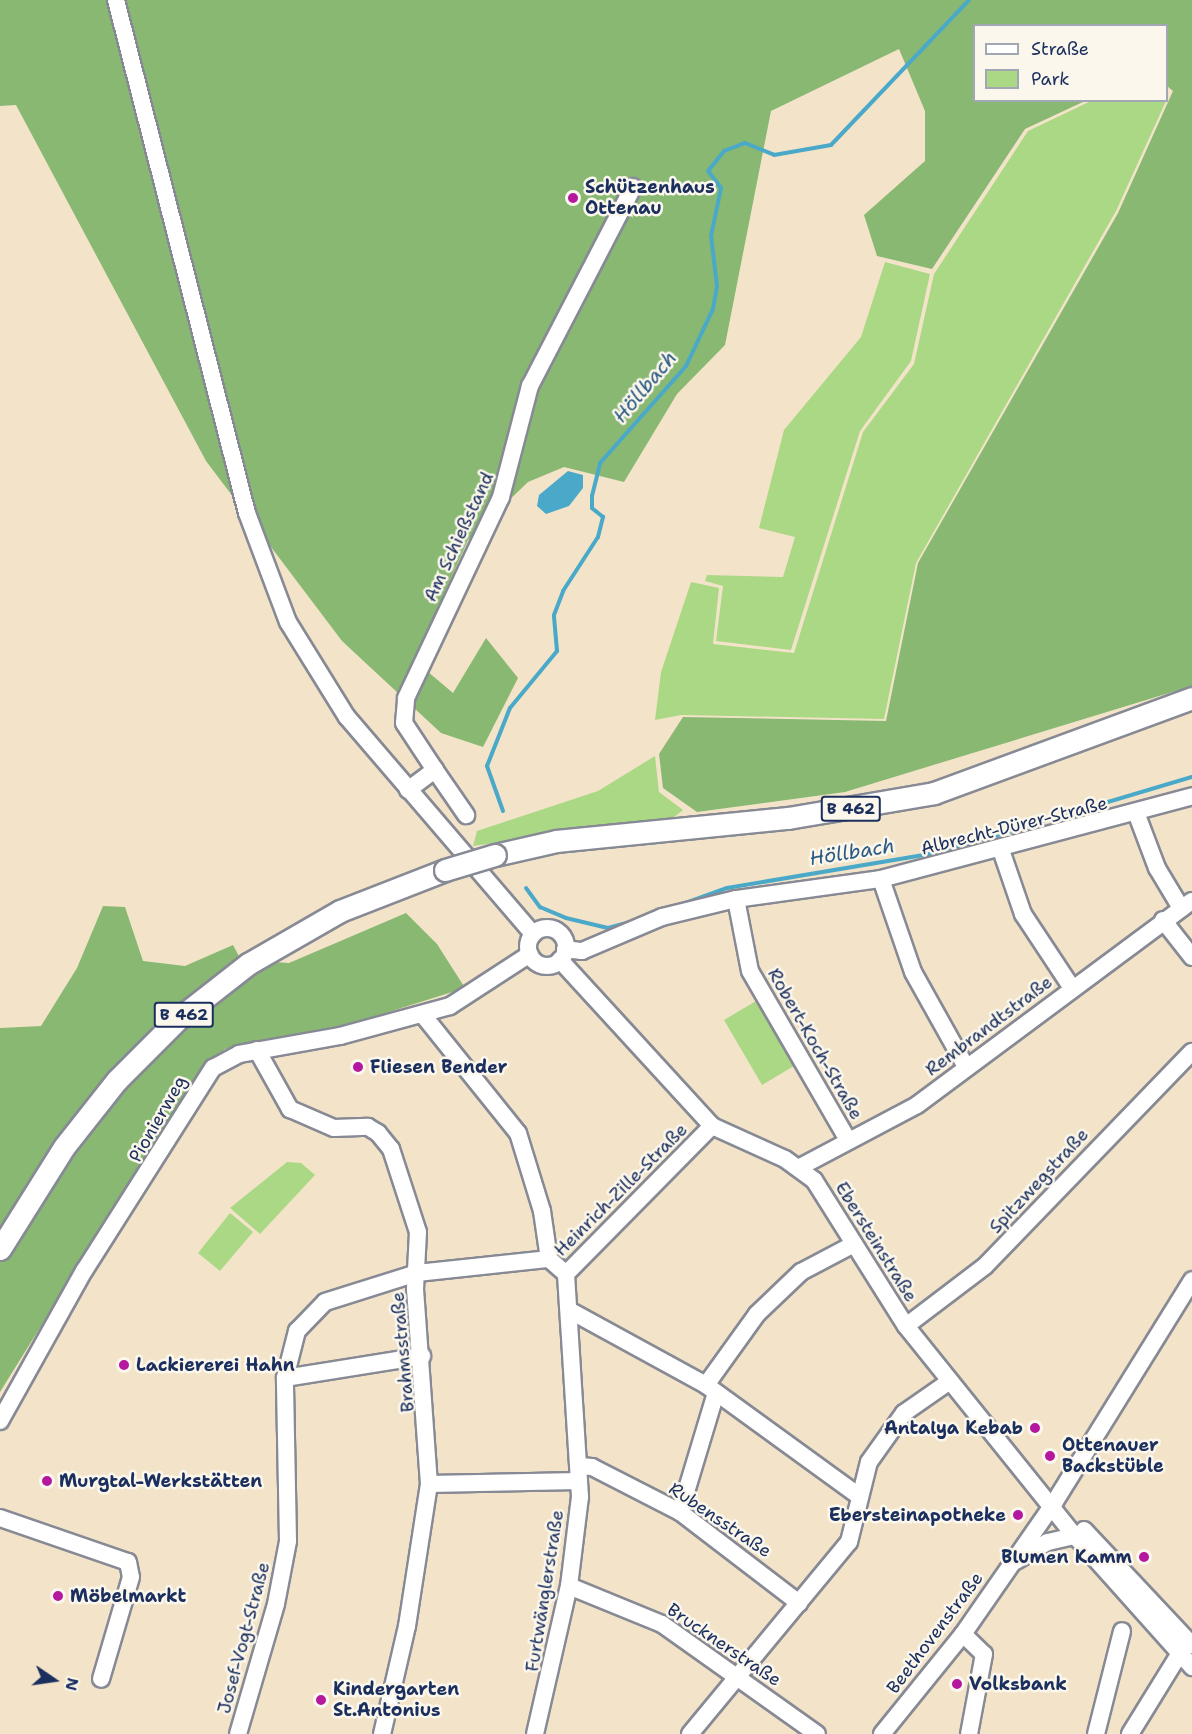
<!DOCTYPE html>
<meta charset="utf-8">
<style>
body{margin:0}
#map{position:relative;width:1192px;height:1734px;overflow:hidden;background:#f3e4c9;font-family:"Shantell Sans",sans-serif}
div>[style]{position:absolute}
.green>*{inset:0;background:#abd885}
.forest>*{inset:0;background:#88b872}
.water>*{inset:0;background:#4aa9c9}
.stream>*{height:4px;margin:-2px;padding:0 2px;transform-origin:2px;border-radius:2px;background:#4aa9c9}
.roads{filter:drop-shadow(2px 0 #878a94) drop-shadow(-2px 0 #878a94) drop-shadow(0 2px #878a94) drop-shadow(0 -2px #878a94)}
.minor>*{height:16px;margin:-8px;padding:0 8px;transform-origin:8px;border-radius:8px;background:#fff}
.minor>.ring{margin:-8px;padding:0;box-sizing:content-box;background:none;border:16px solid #fff;border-radius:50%}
.major>*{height:21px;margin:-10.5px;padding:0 10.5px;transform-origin:10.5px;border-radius:10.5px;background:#fff}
.bridges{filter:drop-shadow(2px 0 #878a94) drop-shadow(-2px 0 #878a94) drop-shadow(0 2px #878a94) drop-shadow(0 -2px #878a94)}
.major-bridge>*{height:21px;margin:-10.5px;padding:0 10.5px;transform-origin:10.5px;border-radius:10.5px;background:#fff}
.dots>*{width:16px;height:16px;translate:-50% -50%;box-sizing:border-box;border:3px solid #fbf7ec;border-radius:50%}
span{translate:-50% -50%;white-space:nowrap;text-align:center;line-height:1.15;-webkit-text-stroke:5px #fbf7ec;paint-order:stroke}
.shield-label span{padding:2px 4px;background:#fbf7ec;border:2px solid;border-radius:4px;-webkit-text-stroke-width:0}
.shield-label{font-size:16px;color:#1b2f5e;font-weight:700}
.poi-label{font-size:18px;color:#1b2f5e;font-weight:700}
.left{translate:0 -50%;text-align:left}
.right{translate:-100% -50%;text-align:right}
.street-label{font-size:18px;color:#1b2f5e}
.water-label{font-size:20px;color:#2b5a83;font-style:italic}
.legend{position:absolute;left:973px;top:24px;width:195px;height:78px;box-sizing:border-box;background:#fbf7ec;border:2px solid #a1a7b3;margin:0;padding:8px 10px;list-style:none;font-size:18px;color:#1b2f5e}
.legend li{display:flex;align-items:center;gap:12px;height:30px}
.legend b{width:30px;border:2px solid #a1a7b3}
.north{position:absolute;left:24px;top:1650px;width:60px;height:60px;-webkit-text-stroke:4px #fbf7ec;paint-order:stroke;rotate:103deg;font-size:16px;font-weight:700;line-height:24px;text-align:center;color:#1b2f5e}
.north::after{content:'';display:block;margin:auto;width:21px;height:27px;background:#1b2f5e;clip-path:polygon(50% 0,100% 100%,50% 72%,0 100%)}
</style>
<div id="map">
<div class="green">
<div style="clip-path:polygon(1091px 101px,1166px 101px,1116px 211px,916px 563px,884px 719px,681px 715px,655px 720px,661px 672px,691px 582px,719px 588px,713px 644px,794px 653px,863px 432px,914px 364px,934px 274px,1028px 131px)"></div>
<div style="clip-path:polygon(885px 262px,930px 274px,911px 361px,860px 431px,791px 650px,716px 641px,723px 586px,705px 581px,707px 575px,783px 577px,795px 537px,759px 528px,784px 430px,861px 337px)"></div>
<div style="clip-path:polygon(655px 756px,659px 792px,683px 810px,673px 818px,473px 846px,477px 831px,598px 791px)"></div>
<div style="clip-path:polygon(761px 998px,799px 1063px,762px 1085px,724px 1020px)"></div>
<div style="clip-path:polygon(287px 1162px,301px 1163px,315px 1175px,260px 1234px,230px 1208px)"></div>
<div style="clip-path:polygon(230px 1213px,253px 1232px,220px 1271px,198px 1253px)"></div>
</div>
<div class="forest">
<div style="clip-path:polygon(0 0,1192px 0,1192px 686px,845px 792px,697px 812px,663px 788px,659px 754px,683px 717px,886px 721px,918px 563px,1118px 213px,1173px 91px,1167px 86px,1166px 26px,974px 26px,974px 100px,1085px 101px,1025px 129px,932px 269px,877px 256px,864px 215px,925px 161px,925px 111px,899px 49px,771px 111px,725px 345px,677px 394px,624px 482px,564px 467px,528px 482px,468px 540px,414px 660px,453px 693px,486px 638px,518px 678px,483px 747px,441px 733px,342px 641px,206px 461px,16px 105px,0 106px)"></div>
<div style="clip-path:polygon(103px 906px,125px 907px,143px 961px,185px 966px,233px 945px,241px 960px,289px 963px,406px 913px,437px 944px,465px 988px,309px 1037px,225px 1049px,199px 1072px,0 1392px,0 1028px,41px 1026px,77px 968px)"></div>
</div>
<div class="water">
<div style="clip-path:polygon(568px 471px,583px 475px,583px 488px,569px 506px,546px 514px,537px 506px,539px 495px)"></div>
</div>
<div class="stream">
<div style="left:503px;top:811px;width:48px;rotate:-109.6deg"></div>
<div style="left:487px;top:766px;width:62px;rotate:-68.4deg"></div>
<div style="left:510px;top:708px;width:74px;rotate:-50.5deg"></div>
<div style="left:557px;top:651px;width:36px;rotate:-95deg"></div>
<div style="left:554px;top:615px;width:26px;rotate:-69deg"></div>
<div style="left:563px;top:591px;width:64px;rotate:-57.1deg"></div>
<div style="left:598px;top:537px;width:21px;rotate:-76deg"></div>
<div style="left:603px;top:517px;width:14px;rotate:-141deg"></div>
<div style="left:592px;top:508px;width:12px;rotate:-90deg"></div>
<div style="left:592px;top:496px;width:34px;rotate:-76deg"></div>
<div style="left:600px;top:463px;width:130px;rotate:-48.4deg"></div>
<div style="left:686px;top:366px;width:63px;rotate:-64.7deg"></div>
<div style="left:713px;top:309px;width:23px;rotate:-80deg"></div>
<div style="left:717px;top:286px;width:50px;rotate:-96.8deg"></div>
<div style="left:711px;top:236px;width:49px;rotate:-78.2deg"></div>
<div style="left:721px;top:188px;width:21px;rotate:-127deg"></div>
<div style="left:708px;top:171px;width:26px;rotate:-51deg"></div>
<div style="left:724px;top:151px;width:22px;rotate:-21deg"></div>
<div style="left:745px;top:143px;width:31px;rotate:22deg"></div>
<div style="left:774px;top:155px;width:58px;rotate:-10deg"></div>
<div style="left:831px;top:145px;width:200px;rotate:-46.4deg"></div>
<div style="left:526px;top:888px;width:24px;rotate:54deg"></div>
<div style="left:540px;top:907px;width:28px;rotate:23deg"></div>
<div style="left:566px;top:918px;width:43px;rotate:13.4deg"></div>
<div style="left:608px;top:928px;width:24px;rotate:-15deg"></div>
<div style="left:680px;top:905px;width:50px;rotate:-19.9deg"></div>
<div style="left:727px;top:888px;width:213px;rotate:-9.5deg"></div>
<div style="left:937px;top:853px;width:266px;rotate:-16.6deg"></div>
</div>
<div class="roads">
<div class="minor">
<div style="left:116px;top:0;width:529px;rotate:75.68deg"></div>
<div style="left:247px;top:513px;width:116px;rotate:69.4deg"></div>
<div style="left:288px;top:622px;width:112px;rotate:58.2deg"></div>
<div style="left:347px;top:717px;width:286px;rotate:49.4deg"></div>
<div style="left:435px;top:770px;width:55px;rotate:55.4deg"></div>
<div style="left:408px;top:790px;width:34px;rotate:-37deg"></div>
<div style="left:435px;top:770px;width:56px;rotate:-123.4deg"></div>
<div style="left:404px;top:723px;width:25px;rotate:-85deg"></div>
<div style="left:406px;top:698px;width:222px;rotate:-64.7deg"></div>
<div style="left:501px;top:497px;width:115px;rotate:-75.4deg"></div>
<div style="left:530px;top:386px;width:224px;rotate:-62.6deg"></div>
<div style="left:1137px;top:815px;width:57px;rotate:69.3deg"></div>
<div style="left:1157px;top:868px;width:47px;rotate:59deg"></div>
<div style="left:1001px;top:850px;width:68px;rotate:71deg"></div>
<div style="left:1023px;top:914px;width:89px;rotate:56.5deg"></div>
<div style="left:881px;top:879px;width:98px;rotate:71deg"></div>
<div style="left:913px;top:972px;width:109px;rotate:60.8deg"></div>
<div style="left:736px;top:899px;width:73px;rotate:79deg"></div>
<div style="left:750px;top:971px;width:193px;rotate:59.9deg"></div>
<div style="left:1163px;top:920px;width:47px;rotate:51.9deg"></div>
<div class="ring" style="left:528px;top:928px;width:22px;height:22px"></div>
<div style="left:565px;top:949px;width:17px;rotate:7deg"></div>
<div style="left:582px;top:951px;width:87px;rotate:-23deg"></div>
<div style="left:662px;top:917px;width:76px;rotate:-13.7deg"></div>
<div style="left:736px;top:899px;width:146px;rotate:-7.9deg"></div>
<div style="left:881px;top:879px;width:322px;rotate:-14.9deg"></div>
<div style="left:560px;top:960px;width:225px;rotate:47.5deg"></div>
<div style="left:712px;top:1126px;width:80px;rotate:24.3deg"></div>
<div style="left:785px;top:1159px;width:36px;rotate:36deg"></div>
<div style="left:814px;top:1180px;width:173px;rotate:57.8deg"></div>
<div style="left:906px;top:1326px;width:270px;rotate:51.2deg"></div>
<div style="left:1075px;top:1536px;width:176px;rotate:48.2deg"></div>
<div style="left:423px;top:1015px;width:151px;rotate:51.2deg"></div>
<div style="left:518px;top:1133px;width:82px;rotate:72.9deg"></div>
<div style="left:542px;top:1211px;width:49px;rotate:81.7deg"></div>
<div style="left:257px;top:1050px;width:68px;rotate:60.8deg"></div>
<div style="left:290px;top:1109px;width:48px;rotate:23.4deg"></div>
<div style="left:334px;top:1128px;width:34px;rotate:-2deg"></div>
<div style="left:368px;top:1127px;width:12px;rotate:31deg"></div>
<div style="left:378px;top:1133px;width:21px;rotate:51deg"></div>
<div style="left:391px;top:1149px;width:87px;rotate:72deg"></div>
<div style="left:418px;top:1232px;width:57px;rotate:93deg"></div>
<div style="left:415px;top:1289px;width:196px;rotate:85.9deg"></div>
<div style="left:429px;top:1484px;width:144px;rotate:98.8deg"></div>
<div style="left:407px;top:1626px;width:111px;rotate:103deg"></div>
<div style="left:800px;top:1167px;width:132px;rotate:-27.9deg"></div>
<div style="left:917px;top:1105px;width:342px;rotate:-36.6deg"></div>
<div style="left:569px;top:1310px;width:156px;rotate:28.7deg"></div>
<div style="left:706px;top:1385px;width:189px;rotate:36deg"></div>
<div style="left:906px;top:1326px;width:99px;rotate:-37.2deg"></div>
<div style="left:985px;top:1266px;width:298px;rotate:-46deg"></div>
<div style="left:285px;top:1378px;width:139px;rotate:-9.1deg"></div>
<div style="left:706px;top:1385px;width:87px;rotate:-54.3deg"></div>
<div style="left:757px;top:1314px;width:61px;rotate:-43.7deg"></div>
<div style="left:801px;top:1272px;width:60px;rotate:-27.8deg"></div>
<div style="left:0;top:1421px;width:172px;rotate:-60.8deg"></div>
<div style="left:84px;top:1271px;width:241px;rotate:-57.6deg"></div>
<div style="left:213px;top:1068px;width:30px;rotate:-28deg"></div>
<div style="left:239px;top:1054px;width:103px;rotate:-10.1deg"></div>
<div style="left:340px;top:1036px;width:114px;rotate:-15.3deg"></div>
<div style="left:450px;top:1006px;width:95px;rotate:-33deg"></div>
<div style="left:580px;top:1466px;width:12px;rotate:5deg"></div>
<div style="left:592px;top:1467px;width:99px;rotate:27.1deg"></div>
<div style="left:680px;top:1512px;width:150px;rotate:37.4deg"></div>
<div style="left:429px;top:1484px;width:150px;rotate:-1.1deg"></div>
<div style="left:680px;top:1512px;width:124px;rotate:-73.2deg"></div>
<div style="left:0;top:1518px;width:135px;rotate:19deg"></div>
<div style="left:128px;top:1562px;width:15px;rotate:79deg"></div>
<div style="left:131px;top:1577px;width:106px;rotate:106.4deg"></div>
<div style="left:1084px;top:1530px;width:158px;rotate:46.8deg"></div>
<div style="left:1016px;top:1561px;width:37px;rotate:-31deg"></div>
<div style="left:1048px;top:1542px;width:28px;rotate:-13deg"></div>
<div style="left:569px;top:1586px;width:100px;rotate:22.2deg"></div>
<div style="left:662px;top:1624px;width:190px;rotate:35.4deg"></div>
<div style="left:963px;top:1634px;width:29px;rotate:44deg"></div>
<div style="left:984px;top:1654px;width:81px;rotate:100.6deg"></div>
<div style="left:238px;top:1734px;width:135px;rotate:-73.7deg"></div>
<div style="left:276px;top:1604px;width:64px;rotate:-79.2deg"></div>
<div style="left:288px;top:1541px;width:163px;rotate:-91.1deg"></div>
<div style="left:285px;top:1378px;width:49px;rotate:-75.7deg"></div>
<div style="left:297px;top:1331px;width:40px;rotate:-46deg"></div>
<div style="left:325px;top:1302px;width:96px;rotate:-17.5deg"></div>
<div style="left:417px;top:1273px;width:133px;rotate:-6.1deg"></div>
<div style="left:549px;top:1259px;width:23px;rotate:41deg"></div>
<div style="left:566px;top:1274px;width:208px;rotate:-45.4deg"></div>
<div style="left:535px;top:1734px;width:152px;rotate:-77.1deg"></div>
<div style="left:569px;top:1586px;width:90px;rotate:-83deg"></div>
<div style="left:580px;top:1497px;width:223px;rotate:-93.6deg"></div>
<div style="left:690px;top:1734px;width:249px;rotate:-50.4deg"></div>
<div style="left:849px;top:1542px;width:82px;rotate:-76deg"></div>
<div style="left:869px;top:1462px;width:60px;rotate:-54.5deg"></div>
<div style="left:904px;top:1413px;width:56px;rotate:-34.8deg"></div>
<div style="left:882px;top:1734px;width:129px;rotate:-51deg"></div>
<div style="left:963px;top:1634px;width:160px;rotate:-55.2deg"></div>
<div style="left:1054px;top:1503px;width:262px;rotate:-58.2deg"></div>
<div style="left:1096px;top:1734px;width:106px;rotate:-75.8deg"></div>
<div style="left:1130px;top:1734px;width:105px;rotate:-58.3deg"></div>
</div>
<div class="major">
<div style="left:495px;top:855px;width:63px;rotate:-12.9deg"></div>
<div style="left:556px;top:841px;width:233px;rotate:-5.7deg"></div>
<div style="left:788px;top:818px;width:148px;rotate:-9.7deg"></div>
<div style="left:934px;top:793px;width:275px;rotate:-20.2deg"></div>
<div style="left:0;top:1249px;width:120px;rotate:-57.9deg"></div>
<div style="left:64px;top:1147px;width:85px;rotate:-51.7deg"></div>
<div style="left:117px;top:1080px;width:88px;rotate:-45deg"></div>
<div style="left:179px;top:1018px;width:88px;rotate:-38deg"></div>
<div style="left:248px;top:964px;width:106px;rotate:-29.9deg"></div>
<div style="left:340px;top:911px;width:113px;rotate:-21.3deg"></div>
</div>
</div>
<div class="bridges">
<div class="major-bridge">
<div style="left:445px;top:870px;width:52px;rotate:-16.7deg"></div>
</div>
</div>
<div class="dots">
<div style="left:573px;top:198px;background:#b5179e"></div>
<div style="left:358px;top:1067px;background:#b5179e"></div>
<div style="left:124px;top:1365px;background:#b5179e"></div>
<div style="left:1035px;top:1428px;background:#b5179e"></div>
<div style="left:1050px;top:1456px;background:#b5179e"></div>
<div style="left:47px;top:1481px;background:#b5179e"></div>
<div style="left:1018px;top:1515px;background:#b5179e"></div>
<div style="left:1144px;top:1557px;background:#b5179e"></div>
<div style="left:58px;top:1596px;background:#b5179e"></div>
<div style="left:957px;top:1684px;background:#b5179e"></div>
<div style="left:321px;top:1700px;background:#b5179e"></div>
</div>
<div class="shield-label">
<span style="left:851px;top:809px">B 462</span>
<span style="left:184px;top:1015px">B 462</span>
</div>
<div class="poi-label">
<span class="left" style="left:585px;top:198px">Schützenhaus<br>Ottenau</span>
<span class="left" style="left:370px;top:1067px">Fliesen Bender</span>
<span class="left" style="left:136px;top:1365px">Lackiererei Hahn</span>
<span class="right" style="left:1023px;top:1428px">Antalya Kebab</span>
<span class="left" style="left:1062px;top:1456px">Ottenauer<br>Backstüble</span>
<span class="left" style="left:59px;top:1481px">Murgtal-Werkstätten</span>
<span class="right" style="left:1006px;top:1515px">Ebersteinapotheke</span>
<span class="right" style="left:1132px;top:1557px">Blumen Kamm</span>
<span class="left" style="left:70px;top:1596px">Möbelmarkt</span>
<span class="left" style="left:969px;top:1684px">Volksbank</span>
<span class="left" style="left:333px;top:1700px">Kindergarten<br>St.Antonius</span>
</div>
<div class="street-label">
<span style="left:459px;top:537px;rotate:-65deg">Am Schießstand</span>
<span style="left:1014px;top:826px;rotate:-14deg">Albrecht-Dürer-Straße</span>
<span style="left:989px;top:1026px;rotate:-37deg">Rembrandtstraße</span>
<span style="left:815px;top:1044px;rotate:60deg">Robert-Koch-Straße</span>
<span style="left:158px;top:1119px;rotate:-60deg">Pionierweg</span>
<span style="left:1039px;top:1181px;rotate:-47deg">Spitzwegstraße</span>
<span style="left:621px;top:1190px;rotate:-45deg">Heinrich-Zille-Straße</span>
<span style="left:876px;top:1242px;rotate:58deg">Ebersteinstraße</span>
<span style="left:403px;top:1352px;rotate:-95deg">Brahmsstraße</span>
<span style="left:720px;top:1520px;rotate:34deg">Rubensstraße</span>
<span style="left:545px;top:1591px;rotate:-81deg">Furtwänglerstraße</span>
<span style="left:935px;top:1633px;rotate:-53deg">Beethovenstraße</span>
<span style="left:244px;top:1638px;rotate:-75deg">Josef-Vogt-Straße</span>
<span style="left:724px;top:1645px;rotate:34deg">Brucknerstraße</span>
</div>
<div class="water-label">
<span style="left:645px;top:387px;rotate:-50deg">Höllbach</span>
<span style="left:852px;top:852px;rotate:-9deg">Höllbach</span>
</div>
<ul class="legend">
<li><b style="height:8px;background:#fff"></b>Straße</li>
<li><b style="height:16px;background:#abd885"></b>Park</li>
</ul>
<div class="north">N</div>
</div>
